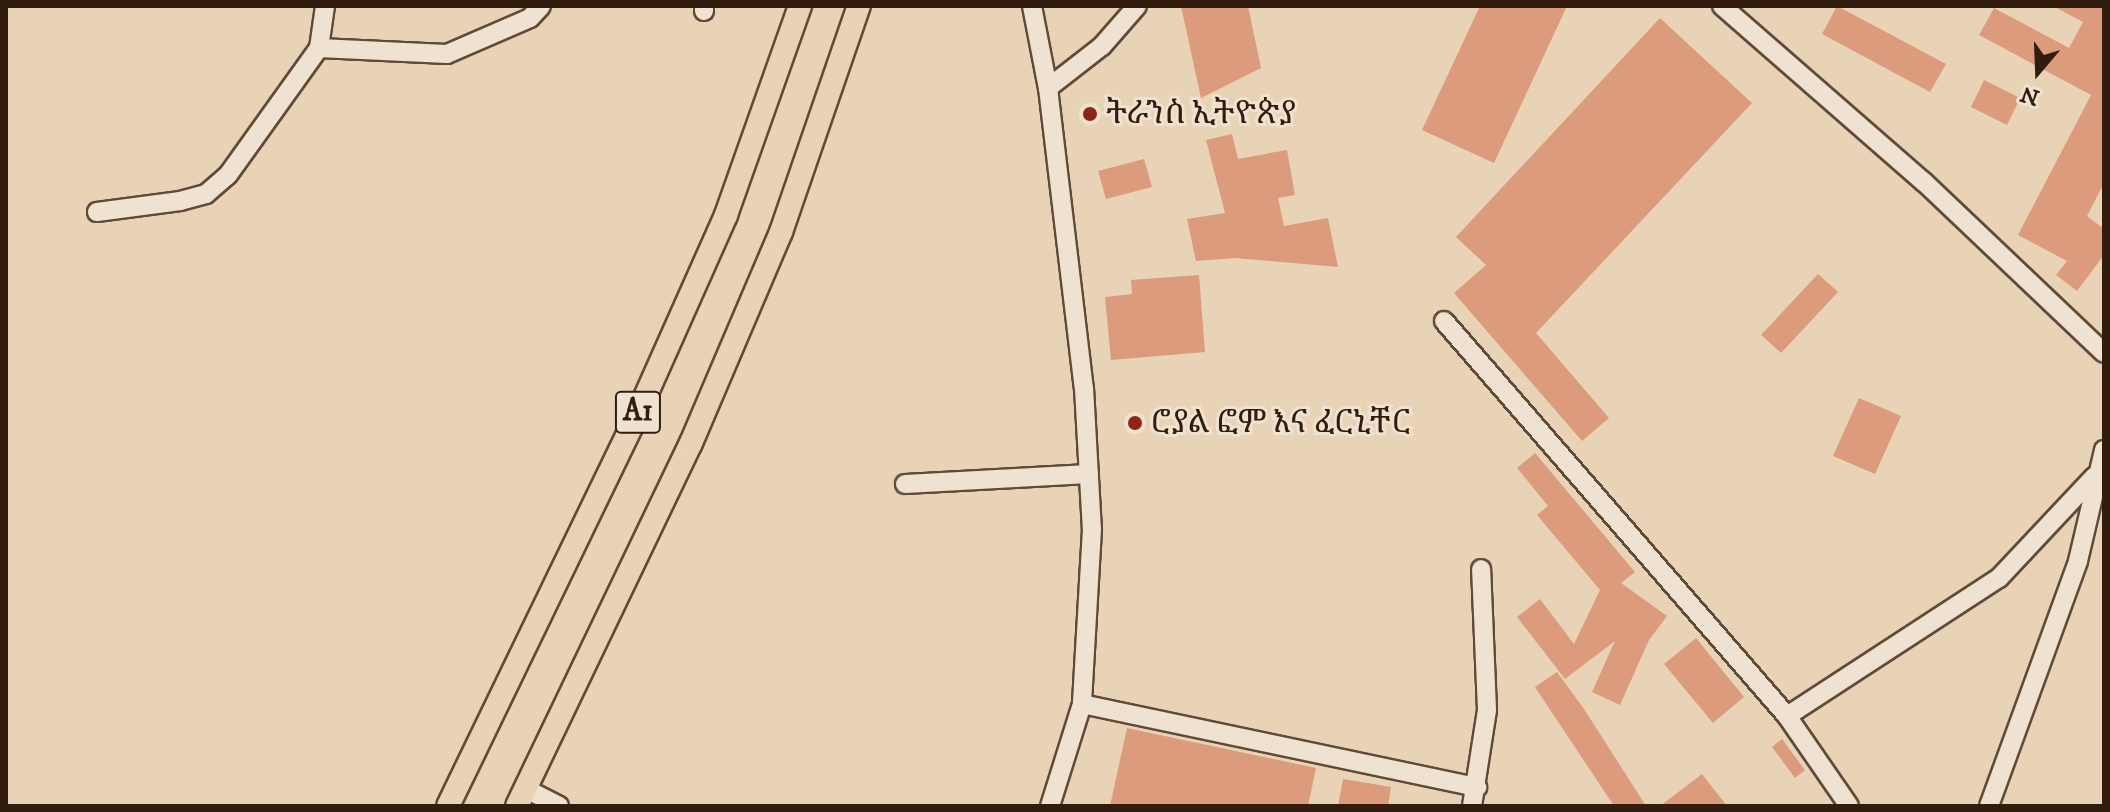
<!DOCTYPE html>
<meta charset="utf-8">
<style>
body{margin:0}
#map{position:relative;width:2110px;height:812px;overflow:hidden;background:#e8d3b7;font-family:"IM FELL DW Pica","Noto Serif Ethiopic",serif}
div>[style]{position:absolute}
.building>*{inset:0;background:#db9b7c}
.roads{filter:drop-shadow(2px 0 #604a38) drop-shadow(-2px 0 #604a38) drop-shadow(0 2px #604a38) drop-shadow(0 -2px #604a38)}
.minor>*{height:18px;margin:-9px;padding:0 9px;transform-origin:9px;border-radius:9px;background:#f0e2d0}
.major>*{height:22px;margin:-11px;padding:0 11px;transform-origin:11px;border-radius:11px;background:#e8d3b7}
.dots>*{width:22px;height:22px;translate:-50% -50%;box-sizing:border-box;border:4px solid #f0e2d0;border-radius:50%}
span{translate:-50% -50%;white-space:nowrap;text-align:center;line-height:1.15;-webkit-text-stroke:6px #f0e2d0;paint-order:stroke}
.shield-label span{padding:2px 6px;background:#f0e2d0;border:2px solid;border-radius:6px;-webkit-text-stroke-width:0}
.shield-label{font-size:30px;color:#321c0d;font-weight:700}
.poi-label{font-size:32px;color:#321c0d}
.left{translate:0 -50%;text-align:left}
.frame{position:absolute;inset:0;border:8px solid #321c0d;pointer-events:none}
.north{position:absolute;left:1998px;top:32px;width:80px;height:80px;-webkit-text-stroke:6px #f0e2d0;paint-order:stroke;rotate:199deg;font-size:22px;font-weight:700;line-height:32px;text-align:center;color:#321c0d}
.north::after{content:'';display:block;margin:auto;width:28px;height:36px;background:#321c0d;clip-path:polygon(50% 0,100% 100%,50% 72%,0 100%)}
</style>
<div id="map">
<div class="building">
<div style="clip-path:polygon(1181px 6px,1248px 6px,1261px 68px,1201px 98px)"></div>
<div style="clip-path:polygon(1480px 6px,1567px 6px,1494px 163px,1422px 130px)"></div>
<div style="clip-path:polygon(1837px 6px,1946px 64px,1930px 92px,1822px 34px)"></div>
<div style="clip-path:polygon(2053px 6px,2104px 6px,2104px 183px,2087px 216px,2104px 229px,2104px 255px,2077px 291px,2056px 275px,2067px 261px,2018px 235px,2091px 95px,1979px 35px,1994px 8px,2069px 48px,2083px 22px)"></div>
<div style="clip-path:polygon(1660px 18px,1752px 103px,1536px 333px,1609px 418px,1582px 441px,1454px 293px,1486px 265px,1456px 237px)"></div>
<div style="clip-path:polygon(1984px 80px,2020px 98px,2007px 125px,1971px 107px)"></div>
<div style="clip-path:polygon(1232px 134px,1238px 159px,1287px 150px,1295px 195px,1278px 198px,1284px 226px,1328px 218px,1338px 267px,1235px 258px,1196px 261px,1187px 219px,1225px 213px,1206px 140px)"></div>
<div style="clip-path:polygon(1144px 159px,1152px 187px,1106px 199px,1098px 171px)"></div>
<div style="clip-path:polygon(1818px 274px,1838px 292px,1781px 353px,1761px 335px)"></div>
<div style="clip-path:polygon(1199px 275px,1205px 352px,1111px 360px,1105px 297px,1132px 294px,1131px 280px)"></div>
<div style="clip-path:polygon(1859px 398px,1901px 416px,1875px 474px,1833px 456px)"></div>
<div style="clip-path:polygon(1535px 453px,1635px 572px,1621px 583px,1667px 616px,1649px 640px,1620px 705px,1592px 692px,1615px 641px,1565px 679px,1517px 617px,1540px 599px,1574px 644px,1600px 590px,1537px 515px,1548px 506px,1517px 468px)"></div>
<div style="clip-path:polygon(1696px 638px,1744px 697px,1713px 723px,1664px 664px)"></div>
<div style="clip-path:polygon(1557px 672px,1584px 709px,1646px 806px,1614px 806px,1535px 687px)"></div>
<div style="clip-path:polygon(1127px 728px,1316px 768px,1308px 806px,1110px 806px)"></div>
<div style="clip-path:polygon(1782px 739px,1805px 770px,1795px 778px,1772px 747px)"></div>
<div style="clip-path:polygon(1702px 774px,1727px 806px,1660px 806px)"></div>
<div style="clip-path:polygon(1343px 779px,1391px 787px,1388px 806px,1338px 806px)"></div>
</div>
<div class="roads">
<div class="minor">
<div style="left:1032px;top:6px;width:84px;rotate:79deg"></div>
<div style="left:1048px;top:88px;width:302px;rotate:83.2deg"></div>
<div style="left:1084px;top:388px;width:141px;rotate:86.8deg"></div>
<div style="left:1092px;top:529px;width:175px;rotate:93.3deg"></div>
<div style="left:1082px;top:704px;width:107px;rotate:107.4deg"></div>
<div style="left:1722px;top:6px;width:268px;rotate:41.1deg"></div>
<div style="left:1924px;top:182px;width:248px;rotate:43.5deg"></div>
<div style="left:704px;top:11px;width:5px;rotate:-90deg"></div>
<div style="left:319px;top:48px;width:128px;rotate:2.7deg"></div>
<div style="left:447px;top:54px;width:90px;rotate:-23.4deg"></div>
<div style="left:530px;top:18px;width:16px;rotate:-47deg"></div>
<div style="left:1048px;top:88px;width:68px;rotate:-37.9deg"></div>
<div style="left:1102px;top:46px;width:53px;rotate:-48.8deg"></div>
<div style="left:97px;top:212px;width:84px;rotate:-7.5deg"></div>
<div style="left:180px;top:201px;width:27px;rotate:-15deg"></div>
<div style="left:206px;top:194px;width:29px;rotate:-41deg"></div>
<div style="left:228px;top:175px;width:156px;rotate:-54.4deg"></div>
<div style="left:319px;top:48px;width:42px;rotate:-81.9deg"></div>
<div style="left:1444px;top:321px;width:523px;rotate:49.03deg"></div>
<div style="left:1787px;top:716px;width:109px;rotate:55.4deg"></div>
<div style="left:905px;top:484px;width:184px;rotate:-3.1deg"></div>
<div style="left:1082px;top:704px;width:404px;rotate:11.9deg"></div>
<div style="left:1787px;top:716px;width:253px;rotate:-33.1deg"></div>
<div style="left:1999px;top:578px;width:139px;rotate:-46.8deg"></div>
<div style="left:526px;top:789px;width:37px;rotate:27deg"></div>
<div style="left:1472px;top:806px;width:97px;rotate:-81.1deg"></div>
<div style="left:1487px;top:710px;width:141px;rotate:-92.4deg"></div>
<div style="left:1989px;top:806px;width:261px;rotate:-70deg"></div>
<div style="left:2078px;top:561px;width:114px;rotate:-76.8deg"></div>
</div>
<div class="major">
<div style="left:448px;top:806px;width:446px;rotate:-64.2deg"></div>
<div style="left:642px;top:404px;width:207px;rotate:-66deg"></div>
<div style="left:726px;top:215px;width:222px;rotate:-70.5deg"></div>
<div style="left:517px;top:806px;width:403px;rotate:-64.4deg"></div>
<div style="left:691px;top:443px;width:229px;rotate:-66.9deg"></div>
<div style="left:781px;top:232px;width:239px;rotate:-71deg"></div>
</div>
</div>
<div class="dots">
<div style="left:1090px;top:114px;background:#8f2418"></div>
<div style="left:1135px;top:423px;background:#8f2418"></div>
</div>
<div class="shield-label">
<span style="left:638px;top:412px">A1</span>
</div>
<div class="poi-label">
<span class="left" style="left:1106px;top:114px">ትራንስ ኢትዮጵያ</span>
<span class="left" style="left:1151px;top:423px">ሮያል ፎም እና ፈርኒቸር</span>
</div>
<div class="frame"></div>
<div class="north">N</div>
</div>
